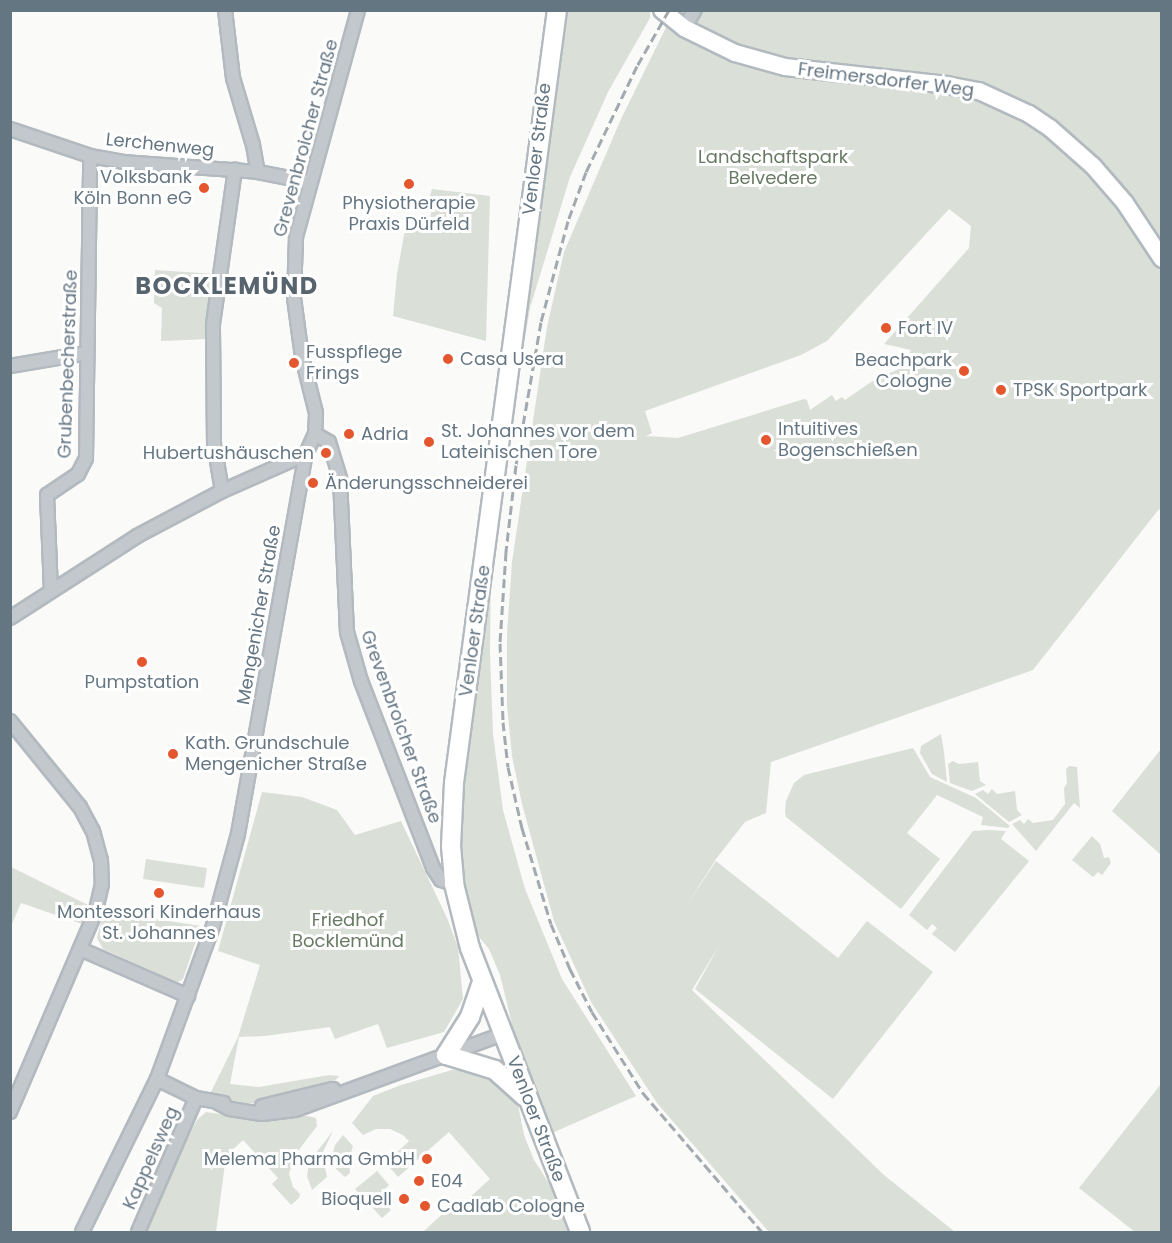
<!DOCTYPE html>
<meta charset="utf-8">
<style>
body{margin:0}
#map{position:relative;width:1172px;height:1243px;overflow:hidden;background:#fafaf8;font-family:Poppins,sans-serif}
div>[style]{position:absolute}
.green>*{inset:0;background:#dadfd7}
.roads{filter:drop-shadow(2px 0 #b3babf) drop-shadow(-2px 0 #b3babf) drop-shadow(0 2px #b3babf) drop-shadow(0 -2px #b3babf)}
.street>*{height:12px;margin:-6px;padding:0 6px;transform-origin:6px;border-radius:6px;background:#c3c8cc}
.secondary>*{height:16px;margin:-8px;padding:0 8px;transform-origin:8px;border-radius:8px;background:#fff}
.primary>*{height:18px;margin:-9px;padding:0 9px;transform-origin:9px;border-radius:9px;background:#fff}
.rail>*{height:3px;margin-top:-1.5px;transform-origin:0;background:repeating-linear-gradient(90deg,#a2aab0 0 9px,transparent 0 13.5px)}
.dots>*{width:16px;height:16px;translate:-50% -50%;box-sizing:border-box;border:3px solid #fff;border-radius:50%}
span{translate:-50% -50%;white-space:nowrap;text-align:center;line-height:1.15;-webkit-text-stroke:6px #fff;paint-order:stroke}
.street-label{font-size:18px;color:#657683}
.park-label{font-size:18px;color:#687a64}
.poi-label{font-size:18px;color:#657683}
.right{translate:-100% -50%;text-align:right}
.left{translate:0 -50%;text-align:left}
.district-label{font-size:24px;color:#57646e;font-weight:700;letter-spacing:1.5px}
.frame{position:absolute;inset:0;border:12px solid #657683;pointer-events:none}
</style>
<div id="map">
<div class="green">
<div style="clip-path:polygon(564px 11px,650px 11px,650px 18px,608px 92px,570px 177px,530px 308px,514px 404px,512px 383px)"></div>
<div style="clip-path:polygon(evenodd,674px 11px,1161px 11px,1161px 510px,1159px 509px,1033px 670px,771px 762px,766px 813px,745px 822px,716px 859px,685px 908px,716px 861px,838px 958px,867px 921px,933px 972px,833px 1099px,695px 989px,720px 944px,692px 990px,884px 1175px,955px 1232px,769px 1232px,657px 1103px,591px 1002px,554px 921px,522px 804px,512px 756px,507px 706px,507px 634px,512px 562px,547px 327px,564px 252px,621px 119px,674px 11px,949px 209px,971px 226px,969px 248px,884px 344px,911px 350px,903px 367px,871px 382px,845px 400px,842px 397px,836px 401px,832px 395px,810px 410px,807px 400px,804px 399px,678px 438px,646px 436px,652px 433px,645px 411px,801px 355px,827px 341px,949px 209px)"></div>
<div style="clip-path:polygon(432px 189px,490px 196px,486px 341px,393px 316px,397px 274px,406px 224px,428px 228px,433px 204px,428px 203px)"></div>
<div style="clip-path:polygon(155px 270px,216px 274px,210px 339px,161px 341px,162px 308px,154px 303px)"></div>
<div style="clip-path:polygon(491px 558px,490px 654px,493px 734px,503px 810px,525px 889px,562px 979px,636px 1096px,552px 1133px,509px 1026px,512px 1024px,500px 975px,489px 949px,471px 927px,462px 878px,459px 822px)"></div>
<div style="clip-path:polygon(941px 734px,944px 752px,947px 782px,932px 774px,920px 753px,921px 746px)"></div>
<div style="clip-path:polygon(913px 748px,930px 777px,976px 798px,1010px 826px,1008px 828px,981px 825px,983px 817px,937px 795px,907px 833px,940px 859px,901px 909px,786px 817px,785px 812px,786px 801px,794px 783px,804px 775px)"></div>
<div style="clip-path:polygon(1161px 749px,1161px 855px,1112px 811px)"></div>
<div style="clip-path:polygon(953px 761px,959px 764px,978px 762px,980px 781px,986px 785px,972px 791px,950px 783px,948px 764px)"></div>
<div style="clip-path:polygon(1069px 766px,1077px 767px,1080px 808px,1074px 803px,1036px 851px,1012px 824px,1020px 820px,1024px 824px,1028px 819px,1033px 823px,1053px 820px,1065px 804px,1064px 788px,1067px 783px,1066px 769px)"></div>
<div style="clip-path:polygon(992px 789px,997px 794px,1015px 791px,1017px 810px,1022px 815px,1009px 822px,975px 794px,983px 790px,988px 794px)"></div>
<div style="clip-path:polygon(262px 792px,302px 797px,337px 810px,355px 835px,401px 821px,447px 918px,458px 947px,463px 999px,444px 1032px,387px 1048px,378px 1024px,335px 1039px,330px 1027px,265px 1036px,239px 1037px,230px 1084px,259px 1087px,329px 1075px,339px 1076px,328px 1089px,259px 1104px,231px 1102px,209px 1096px,238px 1037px,260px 965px,218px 951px)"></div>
<div style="clip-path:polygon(988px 830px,1006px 831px,1001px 839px,1029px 861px,955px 952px,932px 934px,937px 928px,932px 924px,927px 930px,909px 915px,973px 831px)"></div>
<div style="clip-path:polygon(1092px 836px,1100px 844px,1104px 858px,1109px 857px,1111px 863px,1102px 875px,1098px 872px,1093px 877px,1072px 860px)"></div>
<div style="clip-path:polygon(146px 859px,207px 868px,204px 888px,143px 879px)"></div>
<div style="clip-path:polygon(11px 867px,90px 906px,82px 924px,21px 903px,11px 926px)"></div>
<div style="clip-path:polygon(104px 911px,201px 926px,183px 979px,178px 982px,170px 979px,103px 949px,97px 938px)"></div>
<div style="clip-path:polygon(452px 1070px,466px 1070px,490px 1075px,517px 1100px,524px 1135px,534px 1160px,550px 1185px,568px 1232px,423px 1232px,455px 1202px,459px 1207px,490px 1179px,449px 1132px,398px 1177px,386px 1163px,409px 1141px,403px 1135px,390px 1129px,376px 1129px,363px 1135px,352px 1123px,373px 1096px,401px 1085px)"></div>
<div style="clip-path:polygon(1161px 1084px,1161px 1232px,1135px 1232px,1079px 1188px)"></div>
<div style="clip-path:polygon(206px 1112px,248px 1118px,307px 1116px,316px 1118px,317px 1126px,295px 1155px,289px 1174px,293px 1187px,300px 1194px,299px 1198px,291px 1205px,272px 1184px,278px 1178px,243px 1140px,226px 1156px,216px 1232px,146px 1232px,187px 1138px,197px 1120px)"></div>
<div style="clip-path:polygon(333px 1131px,322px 1154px,327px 1177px,312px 1190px,307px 1176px,309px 1162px)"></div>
<div style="clip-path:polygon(343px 1135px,353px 1146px,349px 1159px,350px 1173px,345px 1177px,334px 1167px,331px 1159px,335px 1145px)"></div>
<div style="clip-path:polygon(377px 1171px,389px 1185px,378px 1195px,391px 1210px,382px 1218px,355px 1189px)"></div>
</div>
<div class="roads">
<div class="street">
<div style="left:225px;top:10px;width:68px;rotate:83.3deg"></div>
<div style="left:233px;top:78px;width:70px;rotate:73.4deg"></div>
<div style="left:253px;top:145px;width:27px;rotate:80deg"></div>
<div style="left:684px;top:28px;width:21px;rotate:-59deg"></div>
<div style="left:10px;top:129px;width:84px;rotate:18.6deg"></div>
<div style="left:90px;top:156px;width:34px;rotate:10deg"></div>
<div style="left:123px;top:162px;width:135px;rotate:4.2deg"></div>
<div style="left:258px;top:172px;width:52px;rotate:11.1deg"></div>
<div style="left:10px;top:366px;width:78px;rotate:-9.6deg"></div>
<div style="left:315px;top:434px;width:16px;rotate:30deg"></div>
<div style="left:329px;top:442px;width:39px;rotate:73deg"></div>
<div style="left:340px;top:479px;width:153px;rotate:87.4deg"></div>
<div style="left:347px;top:632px;width:51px;rotate:74.1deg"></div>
<div style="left:361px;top:681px;width:200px;rotate:68.9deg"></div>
<div style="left:433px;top:868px;width:14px;rotate:56deg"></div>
<div style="left:441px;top:880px;width:14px;rotate:17deg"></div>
<div style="left:222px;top:491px;width:49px;rotate:-99.5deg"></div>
<div style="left:214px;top:443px;width:119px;rotate:-90.5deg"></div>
<div style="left:213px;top:324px;width:156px;rotate:-81.9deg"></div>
<div style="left:51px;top:591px;width:96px;rotate:-92.4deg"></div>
<div style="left:47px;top:495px;width:37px;rotate:-34deg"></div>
<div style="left:78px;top:474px;width:18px;rotate:-63deg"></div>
<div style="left:86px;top:458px;width:302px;rotate:-89.2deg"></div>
<div style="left:10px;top:618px;width:151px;rotate:-32.8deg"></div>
<div style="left:137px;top:536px;width:96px;rotate:-27.9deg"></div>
<div style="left:222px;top:491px;width:92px;rotate:-23.8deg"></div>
<div style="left:10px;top:721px;width:111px;rotate:50.9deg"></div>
<div style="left:80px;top:807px;width:27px;rotate:62deg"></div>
<div style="left:93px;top:831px;width:30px;rotate:75deg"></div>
<div style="left:101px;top:860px;width:24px;rotate:88deg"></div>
<div style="left:102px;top:884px;width:28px;rotate:103deg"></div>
<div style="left:96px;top:911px;width:219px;rotate:113.2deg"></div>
<div style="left:80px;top:949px;width:118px;rotate:23.5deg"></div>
<div style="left:157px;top:1079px;width:43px;rotate:26deg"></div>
<div style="left:196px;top:1098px;width:28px;rotate:10deg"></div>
<div style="left:218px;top:1103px;width:13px;rotate:27deg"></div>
<div style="left:230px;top:1109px;width:32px;rotate:9deg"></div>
<div style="left:262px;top:1114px;width:33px;rotate:-7deg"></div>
<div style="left:295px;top:1110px;width:221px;rotate:-20.1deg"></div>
<div style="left:262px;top:1106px;width:73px;rotate:-13.5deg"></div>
<div style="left:82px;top:1232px;width:170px;rotate:-63.9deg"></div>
<div style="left:157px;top:1079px;width:163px;rotate:-69.9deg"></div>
<div style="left:213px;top:926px;width:95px;rotate:-74.8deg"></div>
<div style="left:238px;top:834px;width:386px;rotate:-79.9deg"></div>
<div style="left:306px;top:454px;width:22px;rotate:-66deg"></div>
<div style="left:315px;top:434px;width:21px;rotate:-87deg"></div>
<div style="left:316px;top:413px;width:58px;rotate:-104deg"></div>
<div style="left:302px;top:357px;width:60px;rotate:-97.7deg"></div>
<div style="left:294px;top:298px;width:61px;rotate:-88.1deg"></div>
<div style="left:296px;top:237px;width:235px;rotate:-74.7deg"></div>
<div style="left:138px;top:1232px;width:146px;rotate:-66.6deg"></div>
</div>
<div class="secondary">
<div style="left:662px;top:10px;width:28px;rotate:39deg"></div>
<div style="left:684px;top:28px;width:57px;rotate:26.1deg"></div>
<div style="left:735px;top:53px;width:52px;rotate:15.6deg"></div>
<div style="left:785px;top:67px;width:163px;rotate:6.3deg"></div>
<div style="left:947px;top:85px;width:33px;rotate:11deg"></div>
<div style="left:979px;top:91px;width:55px;rotate:24.7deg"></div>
<div style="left:1029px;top:114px;width:25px;rotate:34deg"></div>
<div style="left:1050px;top:128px;width:57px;rotate:41.5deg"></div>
<div style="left:1093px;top:166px;width:49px;rotate:49.1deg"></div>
<div style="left:1125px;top:203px;width:67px;rotate:56.5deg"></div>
</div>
<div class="primary">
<div style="left:557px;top:10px;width:780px;rotate:97.59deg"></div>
<div style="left:454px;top:783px;width:63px;rotate:92.7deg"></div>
<div style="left:451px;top:846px;width:38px;rotate:85deg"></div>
<div style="left:454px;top:884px;width:66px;rotate:76deg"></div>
<div style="left:470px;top:948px;width:305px;rotate:68.8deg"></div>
<div style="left:482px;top:982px;width:37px;rotate:109deg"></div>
<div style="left:470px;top:1017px;width:45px;rotate:122.3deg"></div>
<div style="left:446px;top:1055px;width:51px;rotate:17deg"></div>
<div style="left:495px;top:1070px;width:40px;rotate:42deg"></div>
</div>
</div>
<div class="rail">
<div style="left:669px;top:10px;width:64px;rotate:119.7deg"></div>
<div style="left:637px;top:66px;width:118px;rotate:115.7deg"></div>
<div style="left:586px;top:172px;width:52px;rotate:110.2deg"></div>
<div style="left:568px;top:221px;width:105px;rotate:105deg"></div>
<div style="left:541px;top:322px;width:145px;rotate:99.9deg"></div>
<div style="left:516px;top:465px;width:88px;rotate:96.6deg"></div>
<div style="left:506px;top:552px;width:91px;rotate:93.8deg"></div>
<div style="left:500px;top:643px;width:79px;rotate:87.8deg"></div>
<div style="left:503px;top:722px;width:45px;rotate:83.7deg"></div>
<div style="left:508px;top:767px;width:63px;rotate:77.1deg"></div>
<div style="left:522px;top:828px;width:100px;rotate:73.2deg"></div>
<div style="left:551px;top:924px;width:49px;rotate:67.1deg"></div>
<div style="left:570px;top:969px;width:48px;rotate:62.9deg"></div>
<div style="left:592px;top:1012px;width:96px;rotate:57.8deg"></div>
<div style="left:643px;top:1093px;width:183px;rotate:49.4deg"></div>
</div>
<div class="dots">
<div style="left:409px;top:184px;background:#e4572e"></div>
<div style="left:204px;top:188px;background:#e4572e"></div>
<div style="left:886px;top:328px;background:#e4572e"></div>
<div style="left:448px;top:359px;background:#e4572e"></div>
<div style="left:294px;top:363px;background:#e4572e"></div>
<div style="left:964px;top:371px;background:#e4572e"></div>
<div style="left:1001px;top:390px;background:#e4572e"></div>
<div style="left:349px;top:434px;background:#e4572e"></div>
<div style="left:766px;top:440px;background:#e4572e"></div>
<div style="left:429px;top:442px;background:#e4572e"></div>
<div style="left:326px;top:453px;background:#e4572e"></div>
<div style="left:313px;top:483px;background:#e4572e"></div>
<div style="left:142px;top:662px;background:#e4572e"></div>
<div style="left:173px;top:754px;background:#e4572e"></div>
<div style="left:159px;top:893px;background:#e4572e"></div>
<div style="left:427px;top:1159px;background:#e4572e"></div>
<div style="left:419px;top:1181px;background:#e4572e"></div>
<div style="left:404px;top:1199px;background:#e4572e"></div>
<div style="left:425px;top:1206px;background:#e4572e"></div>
</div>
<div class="street-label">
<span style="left:886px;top:80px;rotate:7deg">Freimersdorfer Weg</span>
<span style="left:306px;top:138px;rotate:-75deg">Grevenbroicher Straße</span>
<span style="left:160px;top:145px;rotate:6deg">Lerchenweg</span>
<span style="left:537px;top:149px;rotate:-83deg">Venloer Straße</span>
<span style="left:68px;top:364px;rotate:-88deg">Grubenbecherstraße</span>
<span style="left:259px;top:615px;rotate:-80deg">Mengenicher Straße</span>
<span style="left:475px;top:631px;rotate:-82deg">Venloer Straße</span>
<span style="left:401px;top:727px;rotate:70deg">Grevenbroicher Straße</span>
<span style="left:536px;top:1119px;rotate:69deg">Venloer Straße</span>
<span style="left:151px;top:1158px;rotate:-66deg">Kappelsweg</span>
</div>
<div class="park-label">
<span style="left:773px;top:168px">Landschaftspark<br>Belvedere</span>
<span style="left:348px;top:931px">Friedhof<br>Bocklemünd</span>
</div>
<div class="poi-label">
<span class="right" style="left:192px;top:188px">Volksbank<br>Köln Bonn eG</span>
<span style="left:409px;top:214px">Physiotherapie<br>Praxis Dürfeld</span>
<span class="left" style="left:898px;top:328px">Fort IV</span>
<span class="left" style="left:306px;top:363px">Fusspflege<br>Frings</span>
<span class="left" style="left:460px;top:359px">Casa Usera</span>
<span class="right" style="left:952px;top:371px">Beachpark<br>Cologne</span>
<span class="left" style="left:1013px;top:390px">TPSK Sportpark</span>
<span class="left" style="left:778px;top:440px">Intuitives<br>Bogenschießen</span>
<span class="left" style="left:441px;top:442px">St. Johannes vor dem<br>Lateinischen Tore</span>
<span class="left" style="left:361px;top:434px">Adria</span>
<span class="right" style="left:314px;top:453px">Hubertushäuschen</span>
<span class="left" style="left:325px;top:483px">Änderungsschneiderei</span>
<span style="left:142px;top:682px">Pumpstation</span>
<span class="left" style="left:185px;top:754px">Kath. Grundschule<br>Mengenicher Straße</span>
<span style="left:159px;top:923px">Montessori Kinderhaus<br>St. Johannes</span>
<span class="right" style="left:415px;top:1159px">Melema Pharma GmbH</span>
<span class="left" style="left:431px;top:1181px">E04</span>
<span class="right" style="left:392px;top:1199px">Bioquell</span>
<span class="left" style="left:437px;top:1206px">Cadlab Cologne</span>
</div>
<div class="district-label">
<span style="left:227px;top:286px">BOCKLEMÜND</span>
</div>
<div class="frame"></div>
</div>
